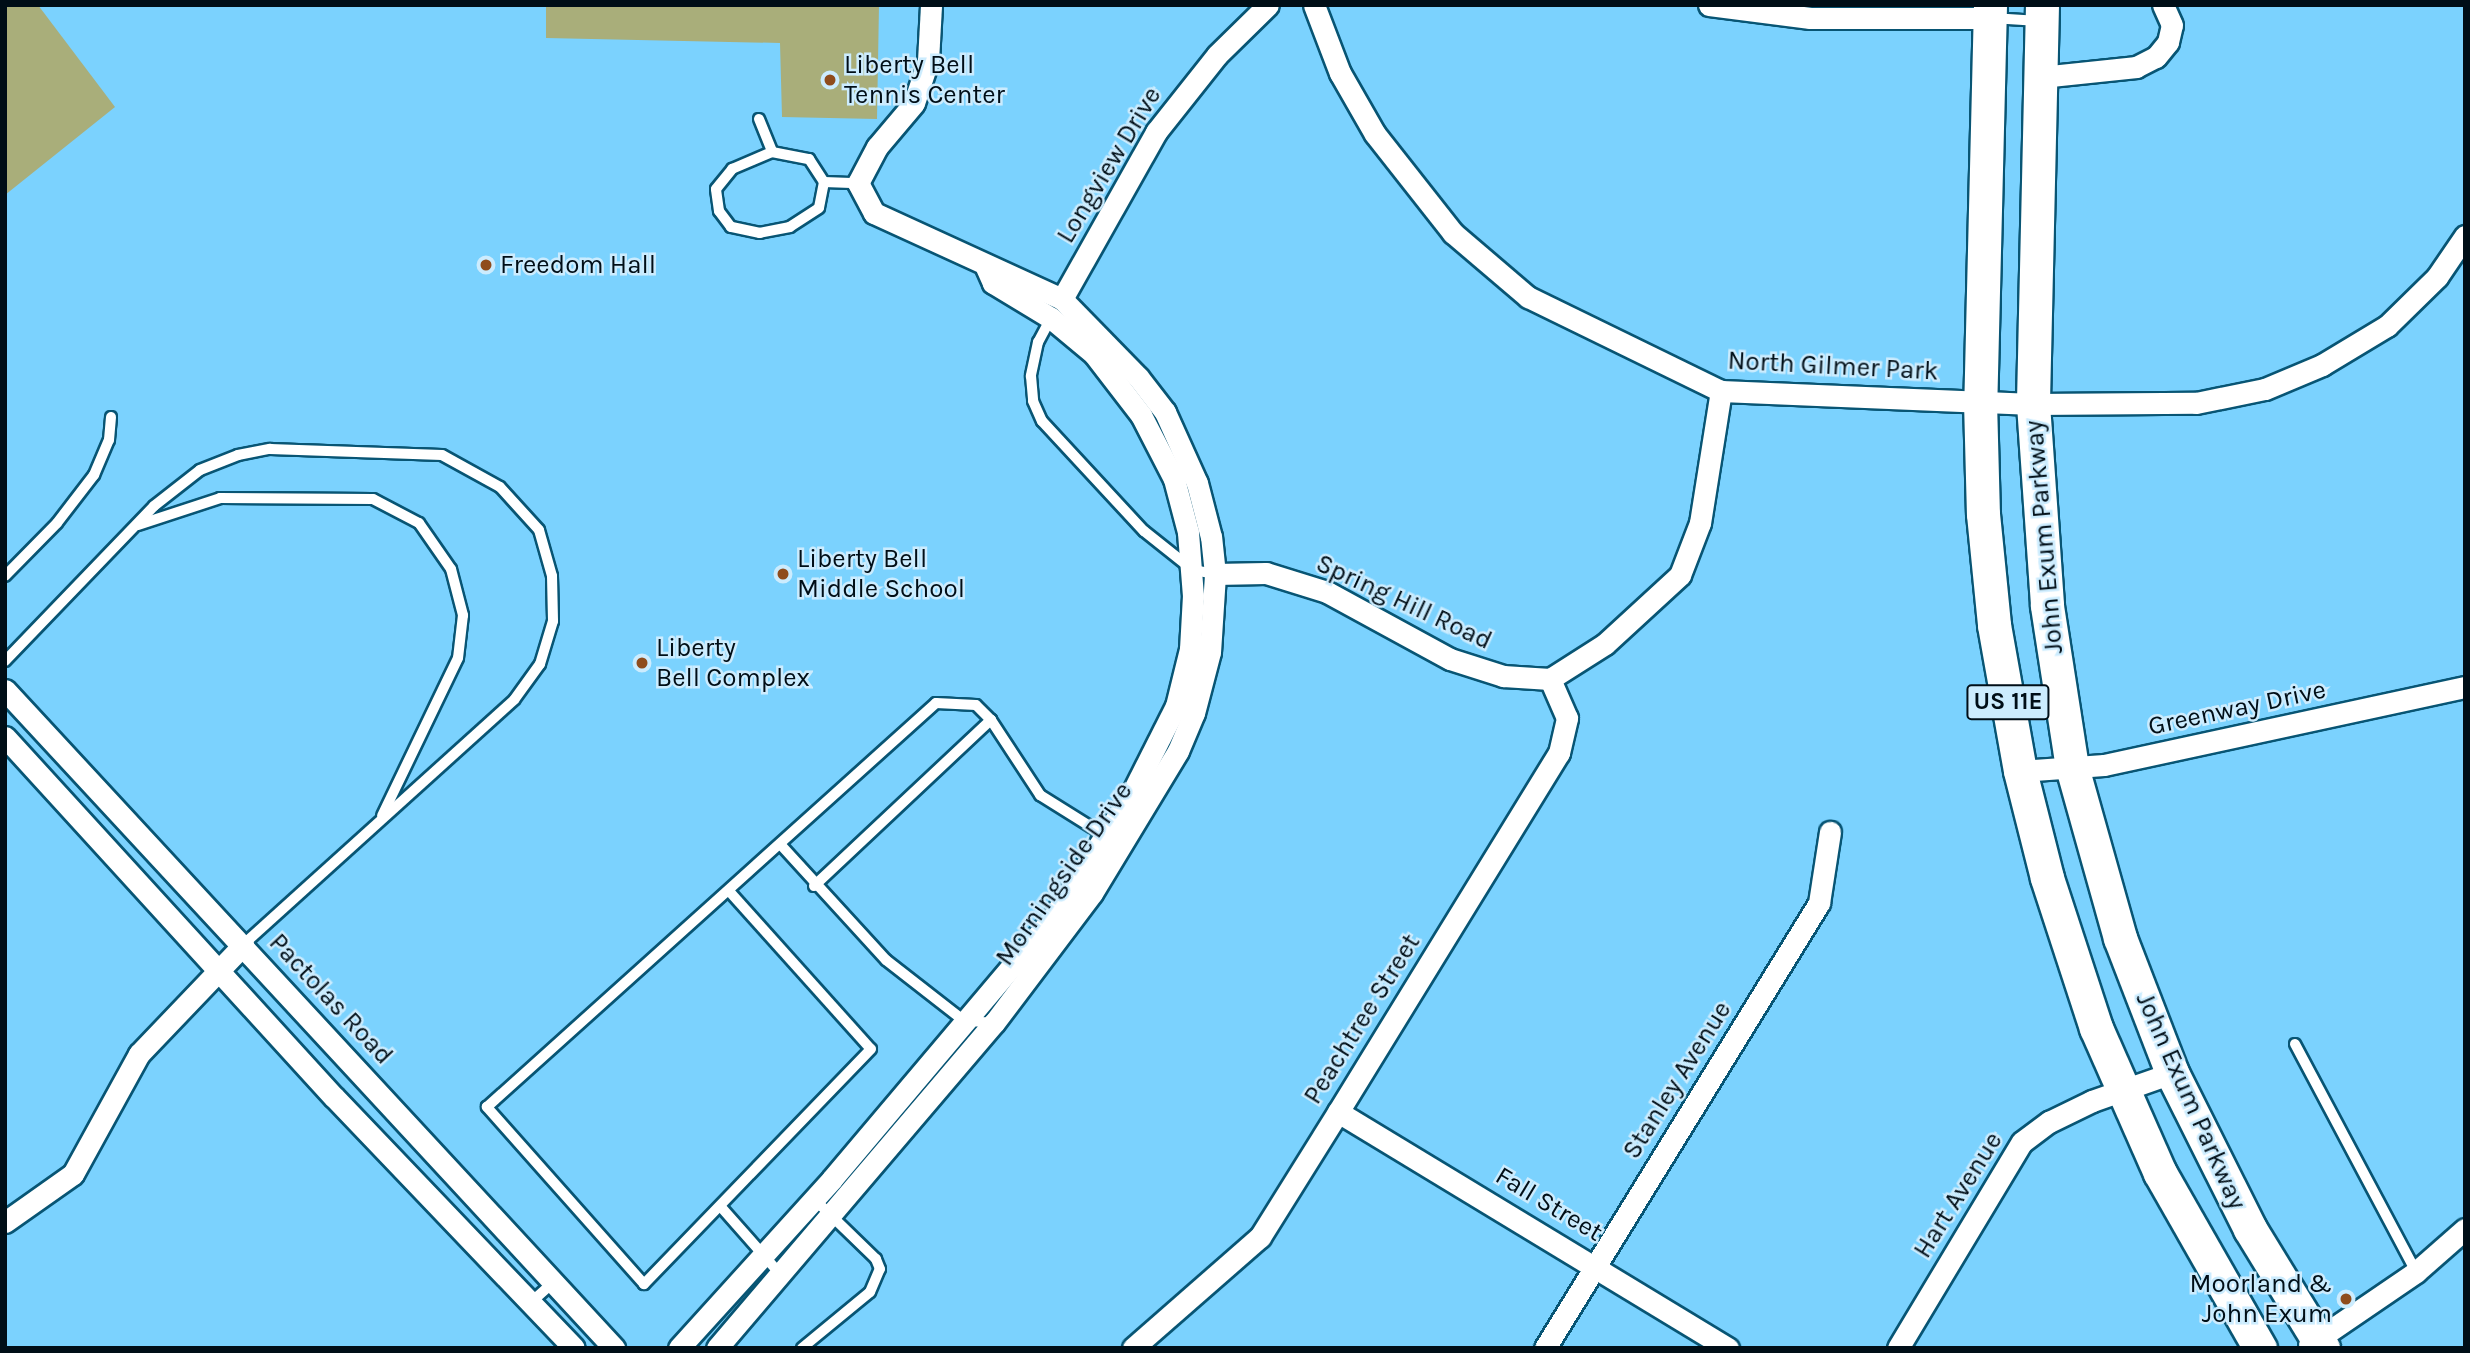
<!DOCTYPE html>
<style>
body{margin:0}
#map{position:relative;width:2470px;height:1353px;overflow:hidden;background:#7bd2fe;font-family:Karla,sans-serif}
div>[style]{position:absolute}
.green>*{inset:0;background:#a9ae7a}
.roads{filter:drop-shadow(2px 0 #085574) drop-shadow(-2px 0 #085574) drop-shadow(0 2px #085574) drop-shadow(0 -2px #085574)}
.service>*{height:10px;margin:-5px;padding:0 5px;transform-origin:5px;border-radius:5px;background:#fff}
.minor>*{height:21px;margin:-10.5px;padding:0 10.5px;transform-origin:10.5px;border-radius:10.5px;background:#fff}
.primary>*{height:33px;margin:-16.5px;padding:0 16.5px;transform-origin:16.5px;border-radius:16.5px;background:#fff}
.dots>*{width:19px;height:19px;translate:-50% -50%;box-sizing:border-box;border:4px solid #ccecfe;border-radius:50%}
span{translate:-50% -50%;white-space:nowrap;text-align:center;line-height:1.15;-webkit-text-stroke:5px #ccecfe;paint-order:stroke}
.shield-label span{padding:2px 5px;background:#ccecfe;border:2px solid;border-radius:5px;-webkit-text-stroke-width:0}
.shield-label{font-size:24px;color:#000e17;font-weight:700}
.poi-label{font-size:26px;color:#000e17}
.left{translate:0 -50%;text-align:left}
.right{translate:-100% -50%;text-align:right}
.street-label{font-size:26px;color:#000e17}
.frame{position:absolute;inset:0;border:7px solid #000e17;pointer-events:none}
</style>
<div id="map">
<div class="green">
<div style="clip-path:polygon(5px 5px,38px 5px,115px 107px,5px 195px)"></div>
<div style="clip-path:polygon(546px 5px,879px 5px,877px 119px,782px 117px,780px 43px,546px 38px)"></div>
</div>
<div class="roads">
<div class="service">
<div style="left:1992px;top:18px;width:47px;rotate:3.7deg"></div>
<div style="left:759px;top:119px;width:35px;rotate:68deg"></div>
<div style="left:772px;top:152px;width:38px;rotate:11deg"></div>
<div style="left:809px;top:159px;width:27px;rotate:57deg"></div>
<div style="left:824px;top:182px;width:26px;rotate:101deg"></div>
<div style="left:819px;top:208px;width:35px;rotate:147deg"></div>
<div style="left:790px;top:227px;width:31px;rotate:169deg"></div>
<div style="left:760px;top:233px;width:30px;rotate:-168deg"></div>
<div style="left:731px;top:227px;width:20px;rotate:-127deg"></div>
<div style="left:719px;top:211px;width:22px;rotate:-98deg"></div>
<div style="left:716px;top:189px;width:26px;rotate:-51deg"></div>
<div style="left:732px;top:169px;width:43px;rotate:-23deg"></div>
<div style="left:824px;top:182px;width:34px;rotate:2deg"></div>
<div style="left:1052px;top:316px;width:30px;rotate:118deg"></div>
<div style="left:1038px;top:342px;width:35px;rotate:102deg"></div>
<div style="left:1031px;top:376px;width:25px;rotate:85deg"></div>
<div style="left:1033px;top:401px;width:22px;rotate:66deg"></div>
<div style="left:1042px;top:421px;width:150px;rotate:47.2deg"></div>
<div style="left:1144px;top:531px;width:63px;rotate:38.5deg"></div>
<div style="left:1193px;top:570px;width:22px;rotate:10deg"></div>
<div style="left:138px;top:525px;width:86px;rotate:-18.2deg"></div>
<div style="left:220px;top:498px;width:153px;rotate:0.4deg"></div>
<div style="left:373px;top:499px;width:52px;rotate:27.6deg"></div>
<div style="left:419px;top:523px;width:56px;rotate:55.2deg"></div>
<div style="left:451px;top:569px;width:48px;rotate:75.4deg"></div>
<div style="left:463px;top:615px;width:43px;rotate:96.6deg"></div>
<div style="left:458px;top:658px;width:175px;rotate:115.7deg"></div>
<div style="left:5px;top:576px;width:74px;rotate:-45.5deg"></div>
<div style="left:57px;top:523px;width:61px;rotate:-52.4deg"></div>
<div style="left:94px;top:475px;width:38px;rotate:-67deg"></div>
<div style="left:109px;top:440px;width:23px;rotate:-85deg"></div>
<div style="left:5px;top:661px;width:215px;rotate:-46.1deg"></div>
<div style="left:154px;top:506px;width:58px;rotate:-38deg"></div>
<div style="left:200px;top:470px;width:41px;rotate:-21.5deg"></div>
<div style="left:238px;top:455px;width:33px;rotate:-11deg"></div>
<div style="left:270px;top:449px;width:172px;rotate:2deg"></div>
<div style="left:442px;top:455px;width:66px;rotate:28.9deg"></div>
<div style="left:500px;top:487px;width:58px;rotate:47.8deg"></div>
<div style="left:539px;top:530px;width:48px;rotate:74.2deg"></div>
<div style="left:552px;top:576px;width:45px;rotate:88.7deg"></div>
<div style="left:553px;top:621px;width:45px;rotate:106.8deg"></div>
<div style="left:540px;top:664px;width:44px;rotate:125.8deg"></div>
<div style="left:514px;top:700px;width:365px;rotate:137.9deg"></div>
<div style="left:780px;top:844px;width:157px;rotate:47.6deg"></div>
<div style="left:886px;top:960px;width:98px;rotate:37.9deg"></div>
<div style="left:963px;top:1020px;width:31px;rotate:6deg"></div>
<div style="left:814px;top:886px;width:243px;rotate:-43.2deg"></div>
<div style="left:729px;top:891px;width:212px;rotate:48.1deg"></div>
<div style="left:871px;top:1049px;width:327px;rotate:134deg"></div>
<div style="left:644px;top:1284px;width:237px;rotate:-131.6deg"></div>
<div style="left:487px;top:1107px;width:604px;rotate:-41.98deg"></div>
<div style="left:936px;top:703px;width:40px;rotate:2.9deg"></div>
<div style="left:976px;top:705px;width:21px;rotate:45deg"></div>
<div style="left:991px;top:720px;width:90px;rotate:56.8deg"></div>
<div style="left:1040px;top:795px;width:66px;rotate:32deg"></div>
<div style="left:1096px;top:830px;width:13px;rotate:51deg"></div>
<div style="left:2295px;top:1044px;width:258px;rotate:62deg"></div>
<div style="left:721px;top:1207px;width:89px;rotate:48.6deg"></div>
<div style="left:528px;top:1305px;width:36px;rotate:-42deg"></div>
<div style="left:802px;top:1348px;width:88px;rotate:-39.5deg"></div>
<div style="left:870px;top:1292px;width:25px;rotate:-67deg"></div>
<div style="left:880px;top:1269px;width:11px;rotate:-112deg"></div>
<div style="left:876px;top:1259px;width:86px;rotate:-135.9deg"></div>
</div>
<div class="minor">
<div style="left:1314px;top:5px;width:73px;rotate:69.1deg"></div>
<div style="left:1340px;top:73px;width:70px;rotate:60.2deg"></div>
<div style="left:1375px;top:134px;width:126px;rotate:51.8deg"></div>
<div style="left:1453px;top:233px;width:99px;rotate:40.5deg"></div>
<div style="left:1528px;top:297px;width:215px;rotate:26deg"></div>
<div style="left:1721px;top:391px;width:312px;rotate:2.4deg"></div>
<div style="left:2033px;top:404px;width:163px;rotate:-0.4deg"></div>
<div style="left:2196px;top:403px;width:70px;rotate:-11.5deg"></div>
<div style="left:2265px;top:389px;width:62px;rotate:-22.8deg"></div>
<div style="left:2322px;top:365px;width:76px;rotate:-31deg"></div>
<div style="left:2387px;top:326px;width:70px;rotate:-44.4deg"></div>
<div style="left:2437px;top:277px;width:50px;rotate:-55.7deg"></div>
<div style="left:1709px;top:5px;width:102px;rotate:7.3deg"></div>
<div style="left:1810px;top:18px;width:180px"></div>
<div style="left:2041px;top:77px;width:96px;rotate:-6deg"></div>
<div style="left:2136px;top:67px;width:22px;rotate:-27deg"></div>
<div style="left:2156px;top:57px;width:19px;rotate:-51deg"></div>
<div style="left:2168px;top:42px;width:17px;rotate:-77deg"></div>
<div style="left:2172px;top:25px;width:22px;rotate:-114deg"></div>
<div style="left:1062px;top:299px;width:192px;rotate:-60.6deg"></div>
<div style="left:1156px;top:132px;width:98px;rotate:-51.6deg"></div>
<div style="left:1217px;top:55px;width:71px;rotate:-44.4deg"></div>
<div style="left:1215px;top:574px;width:51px;rotate:-1.1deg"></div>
<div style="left:1266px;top:573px;width:64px;rotate:17.3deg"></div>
<div style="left:1327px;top:592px;width:140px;rotate:28.6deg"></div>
<div style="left:1450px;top:659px;width:56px;rotate:17.8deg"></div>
<div style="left:1503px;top:676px;width:47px;rotate:3.7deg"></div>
<div style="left:1550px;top:679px;width:65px;rotate:-32.5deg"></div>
<div style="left:1605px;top:644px;width:102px;rotate:-42.6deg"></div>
<div style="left:1680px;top:575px;width:56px;rotate:-69deg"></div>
<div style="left:1700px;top:523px;width:134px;rotate:-81deg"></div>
<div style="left:5px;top:690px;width:897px;rotate:47.21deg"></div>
<div style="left:5px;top:737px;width:488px;rotate:47.6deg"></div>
<div style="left:334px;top:1097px;width:347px;rotate:46.3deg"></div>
<div style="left:2020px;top:771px;width:84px;rotate:-4.1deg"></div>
<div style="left:2104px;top:765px;width:369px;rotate:-12.2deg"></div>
<div style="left:1338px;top:1112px;width:456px;rotate:31.2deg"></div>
<div style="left:5px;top:1222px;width:83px;rotate:-35.2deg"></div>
<div style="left:73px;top:1174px;width:137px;rotate:-61.2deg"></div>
<div style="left:139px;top:1054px;width:151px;rotate:-46.3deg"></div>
<div style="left:2309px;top:1345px;width:130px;rotate:-34.3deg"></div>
<div style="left:2416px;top:1272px;width:65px;rotate:-41.3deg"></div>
<div style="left:679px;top:1348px;width:228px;rotate:-47.8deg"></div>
<div style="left:832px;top:1179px;width:341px;rotate:-49.8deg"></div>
<div style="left:1052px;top:919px;width:147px;rotate:-57.5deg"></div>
<div style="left:1131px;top:795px;width:100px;rotate:-63.2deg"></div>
<div style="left:1176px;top:706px;width:59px;rotate:-76.2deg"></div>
<div style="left:1190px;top:649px;width:53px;rotate:-86.8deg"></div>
<div style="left:1193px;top:596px;width:64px;rotate:-94.5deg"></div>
<div style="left:1188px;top:532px;width:55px;rotate:-104.8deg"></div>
<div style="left:1174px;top:479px;width:72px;rotate:-117.3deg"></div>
<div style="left:1141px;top:415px;width:77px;rotate:-127.6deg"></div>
<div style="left:1094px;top:354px;width:56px;rotate:-140.1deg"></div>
<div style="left:1051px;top:318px;width:68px;rotate:-148.9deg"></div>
<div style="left:993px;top:283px;width:17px;rotate:-114deg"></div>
<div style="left:717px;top:1348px;width:427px;rotate:-49.6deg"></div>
<div style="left:994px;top:1023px;width:163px;rotate:-53deg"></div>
<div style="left:1092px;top:893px;width:166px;rotate:-58.8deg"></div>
<div style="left:1178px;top:751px;width:41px;rotate:-67.2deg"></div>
<div style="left:1194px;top:713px;width:63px;rotate:-75.3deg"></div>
<div style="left:1210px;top:652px;width:78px;rotate:-86.3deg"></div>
<div style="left:1215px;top:574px;width:37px;rotate:-96deg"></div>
<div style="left:1211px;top:537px;width:56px;rotate:-104.5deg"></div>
<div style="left:1197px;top:483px;width:78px;rotate:-114.3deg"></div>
<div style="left:1165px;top:412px;width:44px;rotate:-127.6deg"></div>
<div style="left:1138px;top:377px;width:109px;rotate:-134.3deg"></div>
<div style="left:1062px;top:299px;width:207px;rotate:-155.4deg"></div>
<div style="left:874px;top:213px;width:34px;rotate:-118deg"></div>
<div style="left:858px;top:183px;width:41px;rotate:-62.2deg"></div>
<div style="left:877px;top:147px;width:57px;rotate:-49.9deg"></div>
<div style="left:914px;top:103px;width:44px;rotate:-71.6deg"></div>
<div style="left:928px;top:61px;width:56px;rotate:-86.9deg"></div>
<div style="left:1133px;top:1348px;width:169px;rotate:-41.2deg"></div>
<div style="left:1260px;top:1237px;width:147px;rotate:-58deg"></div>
<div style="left:1338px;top:1112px;width:422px;rotate:-58.4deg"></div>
<div style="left:1559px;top:753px;width:36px;rotate:-77deg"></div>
<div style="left:1567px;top:718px;width:43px;rotate:-113.6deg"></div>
<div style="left:1545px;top:1348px;width:523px;rotate:-58.38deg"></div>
<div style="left:1819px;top:903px;width:72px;rotate:-81.2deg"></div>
<div style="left:1898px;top:1348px;width:240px;rotate:-59deg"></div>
<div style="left:2022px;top:1142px;width:34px;rotate:-37deg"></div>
<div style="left:2049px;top:1122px;width:48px;rotate:-26deg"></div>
<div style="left:2092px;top:1101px;width:85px;rotate:-19.3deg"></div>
</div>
<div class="primary">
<div style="left:1990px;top:5px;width:396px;rotate:91.4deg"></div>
<div style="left:1980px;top:401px;width:113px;rotate:88.5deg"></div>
<div style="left:1983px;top:514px;width:112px;rotate:84.3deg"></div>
<div style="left:1994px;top:625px;width:148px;rotate:79.9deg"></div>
<div style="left:2020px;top:771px;width:110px;rotate:75.8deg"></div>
<div style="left:2047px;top:878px;width:158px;rotate:71.9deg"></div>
<div style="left:2096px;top:1028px;width:158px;rotate:66.2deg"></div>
<div style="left:2160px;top:1173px;width:202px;rotate:60.3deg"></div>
<div style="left:2042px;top:5px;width:399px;rotate:91.3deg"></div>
<div style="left:2033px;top:404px;width:202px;rotate:86deg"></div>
<div style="left:2047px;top:606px;width:163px;rotate:81.2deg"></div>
<div style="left:2072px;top:767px;width:178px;rotate:74.3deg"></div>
<div style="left:2120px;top:938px;width:145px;rotate:68.9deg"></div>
<div style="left:2172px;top:1073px;width:174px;rotate:63.4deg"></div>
<div style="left:2250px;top:1229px;width:140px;rotate:58.5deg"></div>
</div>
</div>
<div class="dots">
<div style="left:830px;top:80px;background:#8f4c1c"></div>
<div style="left:486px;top:265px;background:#8f4c1c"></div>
<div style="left:783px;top:574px;background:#8f4c1c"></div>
<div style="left:642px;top:663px;background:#8f4c1c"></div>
<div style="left:2346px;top:1299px;background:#8f4c1c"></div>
</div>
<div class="shield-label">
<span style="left:2008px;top:702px">US 11E</span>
</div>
<div class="poi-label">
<span class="left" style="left:844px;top:80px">Liberty Bell<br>Tennis Center</span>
<span class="left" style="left:500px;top:265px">Freedom Hall</span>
<span class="left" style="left:797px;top:574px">Liberty Bell<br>Middle School</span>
<span class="left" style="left:656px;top:663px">Liberty<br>Bell Complex</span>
<span class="right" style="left:2332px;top:1299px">Moorland &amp;<br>John Exum</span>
</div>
<div class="street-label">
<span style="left:1109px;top:165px;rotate:-59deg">Longview Drive</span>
<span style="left:1833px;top:366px;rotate:3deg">North Gilmer Park</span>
<span style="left:2044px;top:537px;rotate:-95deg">John Exum Parkway</span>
<span style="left:1404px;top:602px;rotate:25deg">Spring Hill Road</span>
<span style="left:2237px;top:708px;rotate:-12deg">Greenway Drive</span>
<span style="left:1064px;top:874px;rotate:-55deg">Morningside Drive</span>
<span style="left:331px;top:999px;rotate:47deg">Pactolas Road</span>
<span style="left:1362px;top:1019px;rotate:-58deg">Peachtree Street</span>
<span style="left:1677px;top:1080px;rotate:-58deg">Stanley Avenue</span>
<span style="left:2191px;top:1101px;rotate:66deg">John Exum Parkway</span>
<span style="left:1958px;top:1195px;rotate:-58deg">Hart Avenue</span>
<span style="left:1549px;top:1204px;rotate:31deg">Fall Street</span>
</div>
<div class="frame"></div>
</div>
